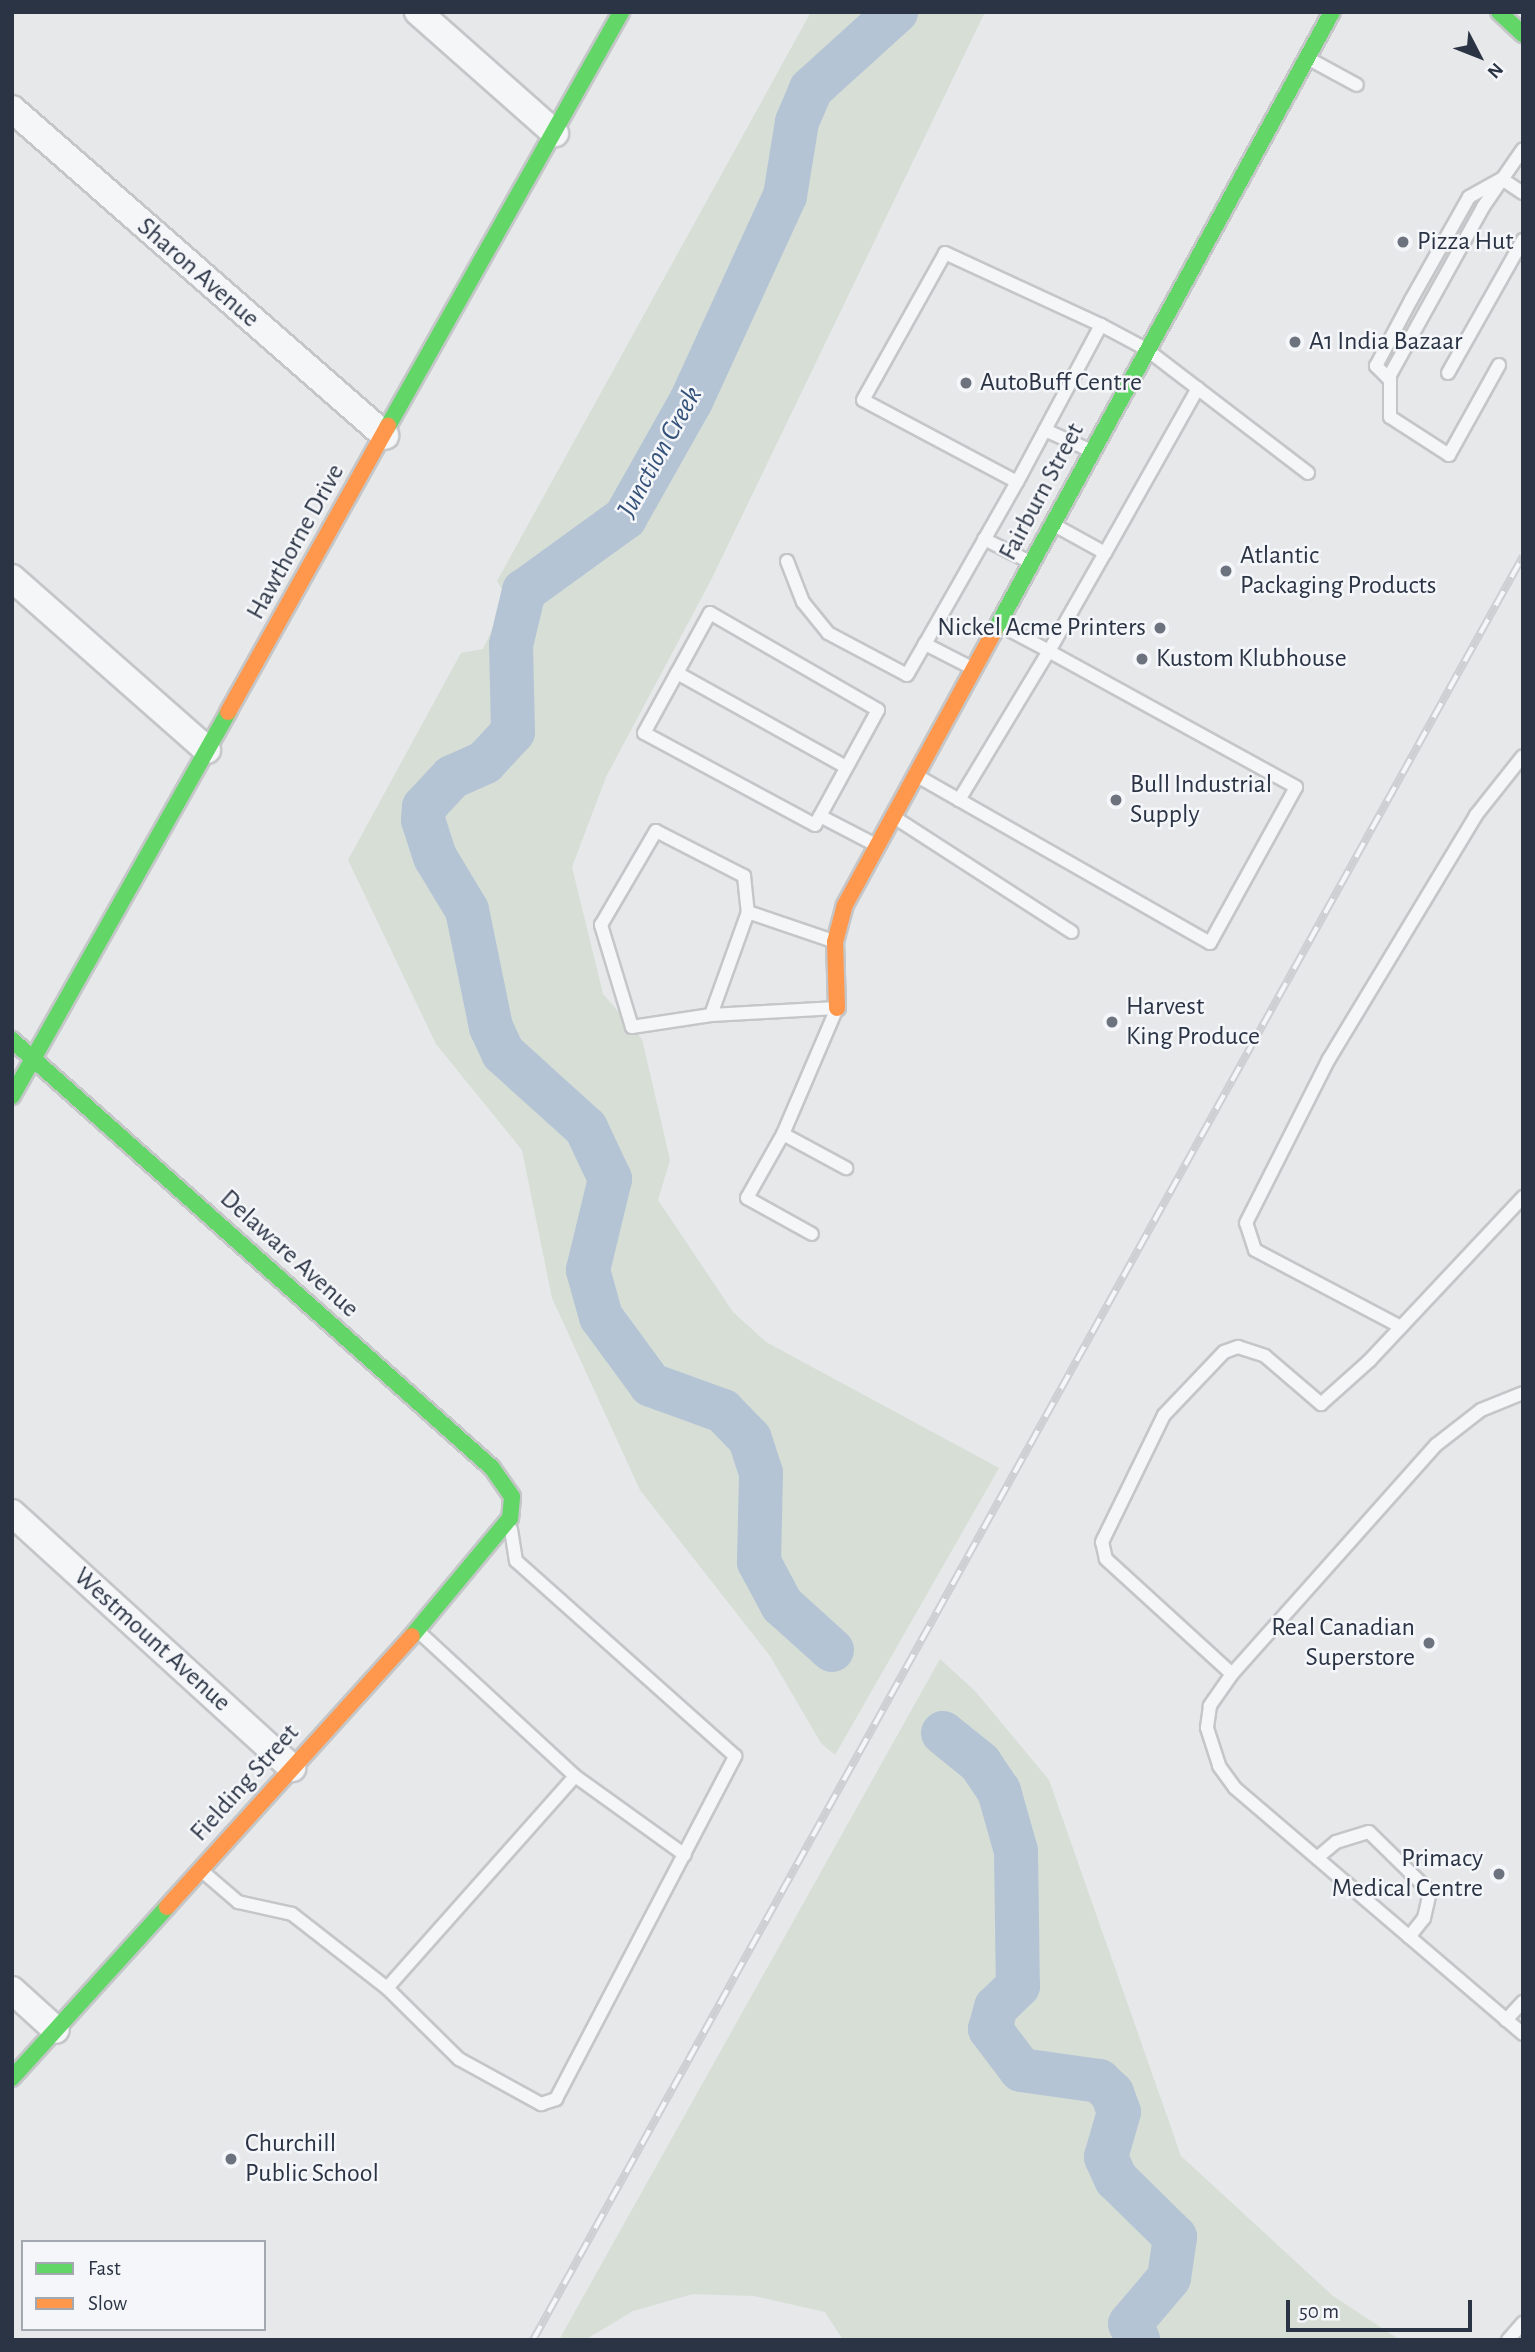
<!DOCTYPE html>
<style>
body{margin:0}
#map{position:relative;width:1535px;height:2352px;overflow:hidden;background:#e6e8ea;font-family:"Alegreya Sans",sans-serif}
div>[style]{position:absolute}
.green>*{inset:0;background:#d6ded6}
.river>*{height:44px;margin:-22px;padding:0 22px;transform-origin:22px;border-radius:22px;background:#b4c4d5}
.roads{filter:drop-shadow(2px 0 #c4c6c8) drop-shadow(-2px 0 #c4c6c8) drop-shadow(0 2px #c4c6c8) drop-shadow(0 -2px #c4c6c8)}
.lane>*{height:12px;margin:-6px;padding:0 6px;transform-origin:6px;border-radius:6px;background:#f5f6f7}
.street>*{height:26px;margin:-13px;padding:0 13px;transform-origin:13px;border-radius:13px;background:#f5f6f7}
.fast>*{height:16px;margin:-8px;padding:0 8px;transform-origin:8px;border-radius:8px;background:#63d668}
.slow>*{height:16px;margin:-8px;padding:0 8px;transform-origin:8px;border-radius:8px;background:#ff974d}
.rail>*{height:8px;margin-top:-4px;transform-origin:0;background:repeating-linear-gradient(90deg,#f4f6f9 0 16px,#cecfd2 0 32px);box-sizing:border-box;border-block:2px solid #cecfd2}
.dots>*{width:19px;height:19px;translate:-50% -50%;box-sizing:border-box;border:4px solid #f4f6f9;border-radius:50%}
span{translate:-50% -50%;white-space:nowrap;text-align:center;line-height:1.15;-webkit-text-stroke:5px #f4f6f9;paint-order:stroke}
.poi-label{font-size:26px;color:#2b3445}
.left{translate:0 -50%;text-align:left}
.right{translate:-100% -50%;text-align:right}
.street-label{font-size:26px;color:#2b3445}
.water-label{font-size:28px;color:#34527a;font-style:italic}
.frame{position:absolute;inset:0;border:14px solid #2b3445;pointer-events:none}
.legend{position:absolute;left:21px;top:2240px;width:245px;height:91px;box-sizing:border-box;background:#f4f6f9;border:2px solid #a4a8b1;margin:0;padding:9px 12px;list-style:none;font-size:21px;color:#2b3445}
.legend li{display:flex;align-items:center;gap:14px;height:35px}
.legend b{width:35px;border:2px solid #a4a8b1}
.north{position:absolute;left:1444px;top:21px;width:70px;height:70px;-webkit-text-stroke:5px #f4f6f9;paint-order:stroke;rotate:132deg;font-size:19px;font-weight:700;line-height:28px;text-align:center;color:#2b3445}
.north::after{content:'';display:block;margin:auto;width:24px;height:32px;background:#2b3445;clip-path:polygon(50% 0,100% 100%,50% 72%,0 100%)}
.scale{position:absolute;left:1286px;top:2300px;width:186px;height:32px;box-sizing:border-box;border:4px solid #2b3445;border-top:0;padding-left:9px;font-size:21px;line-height:24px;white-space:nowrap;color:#2b3445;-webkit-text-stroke:5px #f4f6f9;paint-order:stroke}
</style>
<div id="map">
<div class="green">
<div style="clip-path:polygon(811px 12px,985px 12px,711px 580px,606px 777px,572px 867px,603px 994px,642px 1039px,670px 1160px,658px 1200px,733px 1312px,766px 1342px,999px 1468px,835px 1755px,821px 1743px,770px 1656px,640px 1490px,552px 1298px,522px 1150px,436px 1044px,348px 860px,461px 653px,483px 649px,507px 598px,497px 581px)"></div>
<div style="clip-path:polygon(940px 1659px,975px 1691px,1049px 1780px,1181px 2156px,1333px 2296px,1400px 2340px,843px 2340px,825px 2312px,754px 2296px,693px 2294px,633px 2311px,585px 2340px,559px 2340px)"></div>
</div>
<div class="river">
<div style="left:832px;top:1650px;width:67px;rotate:-138deg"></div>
<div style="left:782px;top:1605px;width:49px;rotate:-118.1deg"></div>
<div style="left:759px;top:1562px;width:89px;rotate:-88.7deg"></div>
<div style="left:761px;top:1473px;width:36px;rotate:-108deg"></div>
<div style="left:750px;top:1439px;width:39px;rotate:-134deg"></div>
<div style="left:723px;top:1411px;width:77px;rotate:-160.1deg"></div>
<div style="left:651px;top:1385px;width:84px;rotate:-126.3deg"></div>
<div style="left:601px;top:1317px;width:49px;rotate:-105.5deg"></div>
<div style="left:588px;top:1270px;width:94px;rotate:-76.4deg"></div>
<div style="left:610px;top:1179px;width:56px;rotate:-115.2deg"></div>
<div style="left:586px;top:1128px;width:112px;rotate:-137.9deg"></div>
<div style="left:503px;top:1053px;width:29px;rotate:-115deg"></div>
<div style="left:491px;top:1027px;width:119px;rotate:-101.6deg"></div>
<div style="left:467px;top:910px;width:62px;rotate:-121.1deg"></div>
<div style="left:435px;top:857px;width:39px;rotate:-108deg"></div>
<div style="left:423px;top:820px;width:13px;rotate:-86deg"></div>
<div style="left:424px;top:807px;width:41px;rotate:-47deg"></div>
<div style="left:452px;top:777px;width:36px;rotate:-24deg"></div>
<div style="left:485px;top:762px;width:41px;rotate:-47deg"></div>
<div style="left:513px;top:732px;width:87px;rotate:-91.3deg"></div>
<div style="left:511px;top:645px;width:56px;rotate:-76.5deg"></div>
<div style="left:524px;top:591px;width:125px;rotate:-35.9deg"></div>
<div style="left:625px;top:518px;width:134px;rotate:-60.6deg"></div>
<div style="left:691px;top:401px;width:226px;rotate:-65.4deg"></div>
<div style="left:785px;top:196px;width:75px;rotate:-80.8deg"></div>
<div style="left:797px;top:122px;width:36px;rotate:-67deg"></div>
<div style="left:811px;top:89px;width:115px;rotate:-42.2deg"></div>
<div style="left:943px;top:1733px;width:48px;rotate:39deg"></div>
<div style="left:980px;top:1763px;width:34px;rotate:56deg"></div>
<div style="left:999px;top:1791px;width:62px;rotate:74.2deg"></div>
<div style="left:1016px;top:1851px;width:135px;rotate:89.2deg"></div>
<div style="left:1018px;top:1986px;width:30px;rotate:136deg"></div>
<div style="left:996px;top:2007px;width:23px;rotate:105deg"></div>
<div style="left:990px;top:2029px;width:51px;rotate:52.9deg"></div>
<div style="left:1021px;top:2070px;width:79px;rotate:8deg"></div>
<div style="left:1099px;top:2081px;width:18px;rotate:43deg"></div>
<div style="left:1112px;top:2093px;width:20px;rotate:70deg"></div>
<div style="left:1119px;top:2112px;width:47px;rotate:106.1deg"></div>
<div style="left:1106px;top:2157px;width:24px;rotate:66deg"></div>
<div style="left:1116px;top:2179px;width:83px;rotate:44.5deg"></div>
<div style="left:1175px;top:2237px;width:41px;rotate:98.3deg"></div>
<div style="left:1169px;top:2278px;width:60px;rotate:130.3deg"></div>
<div style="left:1130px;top:2324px;width:18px;rotate:63deg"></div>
</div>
<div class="roads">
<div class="lane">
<div style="left:1311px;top:60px;width:52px;rotate:28.5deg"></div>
<div style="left:1502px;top:179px;width:25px;rotate:34deg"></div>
<div style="left:1101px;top:325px;width:178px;rotate:118.1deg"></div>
<div style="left:1017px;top:482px;width:174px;rotate:-152deg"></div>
<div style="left:863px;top:400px;width:168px;rotate:-60.8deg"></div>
<div style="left:945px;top:253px;width:172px;rotate:24.8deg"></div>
<div style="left:1101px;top:325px;width:51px;rotate:28.1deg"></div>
<div style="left:1146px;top:349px;width:204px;rotate:37.4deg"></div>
<div style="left:1499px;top:365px;width:103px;rotate:119.1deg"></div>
<div style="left:1449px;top:455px;width:70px;rotate:-147.2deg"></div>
<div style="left:1390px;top:417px;width:42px;rotate:-90deg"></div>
<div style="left:1390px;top:375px;width:192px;rotate:-61deg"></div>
<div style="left:1483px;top:207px;width:70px;rotate:-55.4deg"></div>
<div style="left:1448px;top:373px;width:153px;rotate:-60.6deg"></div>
<div style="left:1390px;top:380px;width:20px;rotate:-135deg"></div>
<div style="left:1376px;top:366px;width:75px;rotate:-62.1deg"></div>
<div style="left:1411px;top:300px;width:118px;rotate:-60.6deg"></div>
<div style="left:1469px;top:197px;width:38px;rotate:-29deg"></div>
<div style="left:1045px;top:430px;width:48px;rotate:24.4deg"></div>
<div style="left:1056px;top:526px;width:56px;rotate:28.9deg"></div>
<div style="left:1105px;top:553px;width:189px;rotate:-60.6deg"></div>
<div style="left:984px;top:539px;width:49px;rotate:26.6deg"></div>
<div style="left:787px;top:561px;width:44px;rotate:68.7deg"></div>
<div style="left:803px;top:602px;width:40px;rotate:51deg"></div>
<div style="left:828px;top:633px;width:89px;rotate:28deg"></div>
<div style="left:907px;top:675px;width:36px;rotate:-60deg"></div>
<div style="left:970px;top:667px;width:51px;rotate:-152.9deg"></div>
<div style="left:925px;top:644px;width:186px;rotate:-60.4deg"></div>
<div style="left:677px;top:673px;width:193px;rotate:29.1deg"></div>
<div style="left:919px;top:777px;width:335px;rotate:29.7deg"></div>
<div style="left:1210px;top:943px;width:178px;rotate:-61.1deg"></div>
<div style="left:1296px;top:787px;width:282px;rotate:-151.2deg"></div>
<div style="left:1049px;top:651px;width:113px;rotate:-60.3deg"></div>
<div style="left:959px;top:800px;width:174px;rotate:-58.9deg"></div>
<div style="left:1049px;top:651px;width:53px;rotate:-152deg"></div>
<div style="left:820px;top:816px;width:10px;rotate:119deg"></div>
<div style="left:815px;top:825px;width:194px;rotate:-151.7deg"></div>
<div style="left:644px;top:733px;width:137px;rotate:-61.2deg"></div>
<div style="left:710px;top:613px;width:194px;rotate:30deg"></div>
<div style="left:878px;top:710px;width:121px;rotate:118.7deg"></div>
<div style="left:820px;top:816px;width:61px;rotate:27.4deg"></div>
<div style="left:897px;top:819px;width:208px;rotate:32.9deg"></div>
<div style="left:833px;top:941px;width:90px;rotate:-161.2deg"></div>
<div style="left:748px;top:912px;width:109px;rotate:109.8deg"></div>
<div style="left:711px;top:1015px;width:126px;rotate:-3.2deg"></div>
<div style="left:837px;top:1008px;width:137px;rotate:113.2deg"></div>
<div style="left:783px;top:1134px;width:72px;rotate:28.4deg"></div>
<div style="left:711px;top:1015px;width:80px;rotate:171.4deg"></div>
<div style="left:632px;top:1027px;width:107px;rotate:-106.9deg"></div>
<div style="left:601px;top:925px;width:109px;rotate:-59.7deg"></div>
<div style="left:656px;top:831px;width:99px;rotate:27.1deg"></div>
<div style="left:744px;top:876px;width:36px;rotate:84deg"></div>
<div style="left:783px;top:1134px;width:73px;rotate:119.4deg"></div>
<div style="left:747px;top:1198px;width:74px;rotate:29deg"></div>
<div style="left:1401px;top:1327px;width:165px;rotate:-152.2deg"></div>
<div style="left:1255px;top:1250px;width:28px;rotate:-108deg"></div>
<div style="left:1246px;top:1223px;width:184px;rotate:-63.2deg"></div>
<div style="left:1329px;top:1059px;width:285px;rotate:-58.9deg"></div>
<div style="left:1476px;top:815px;width:75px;rotate:-51.5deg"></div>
<div style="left:1523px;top:1393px;width:45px;rotate:158deg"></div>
<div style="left:1481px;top:1410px;width:57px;rotate:142.1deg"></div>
<div style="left:1436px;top:1445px;width:307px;rotate:131.7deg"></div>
<div style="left:1232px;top:1674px;width:39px;rotate:125deg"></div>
<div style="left:1210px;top:1706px;width:22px;rotate:98deg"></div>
<div style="left:1207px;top:1728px;width:40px;rotate:72deg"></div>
<div style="left:1219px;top:1766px;width:27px;rotate:54deg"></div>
<div style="left:1235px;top:1788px;width:379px;rotate:40.5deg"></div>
<div style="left:420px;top:1633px;width:211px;rotate:42.7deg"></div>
<div style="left:575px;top:1776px;width:135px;rotate:35.7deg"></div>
<div style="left:1232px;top:1674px;width:171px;rotate:-137.6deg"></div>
<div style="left:1106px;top:1559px;width:17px;rotate:-103deg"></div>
<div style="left:1102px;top:1542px;width:141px;rotate:-64deg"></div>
<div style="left:1164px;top:1415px;width:87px;rotate:-46.4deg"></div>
<div style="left:1224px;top:1352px;width:15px;rotate:-20deg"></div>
<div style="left:1238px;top:1347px;width:28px;rotate:18deg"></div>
<div style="left:1265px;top:1356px;width:74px;rotate:40.6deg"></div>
<div style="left:1321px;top:1404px;width:66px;rotate:-41.9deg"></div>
<div style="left:1370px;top:1360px;width:224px;rotate:-46.8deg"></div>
<div style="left:1317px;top:1858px;width:25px;rotate:-40deg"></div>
<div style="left:1336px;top:1842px;width:34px;rotate:-17deg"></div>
<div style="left:1369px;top:1832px;width:86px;rotate:44.5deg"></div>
<div style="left:1430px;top:1892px;width:27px;rotate:103deg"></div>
<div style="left:1424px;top:1918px;width:24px;rotate:128deg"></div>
<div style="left:202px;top:1871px;width:48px;rotate:40.7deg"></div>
<div style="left:238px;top:1902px;width:55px;rotate:12.5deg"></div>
<div style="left:292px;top:1914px;width:120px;rotate:37.9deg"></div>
<div style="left:387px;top:1988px;width:101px;rotate:44.6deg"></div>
<div style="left:459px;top:2059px;width:94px;rotate:28.8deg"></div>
<div style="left:541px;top:2104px;width:16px;rotate:-18deg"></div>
<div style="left:556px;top:2099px;width:387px;rotate:-62.4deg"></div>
<div style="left:735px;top:1756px;width:293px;rotate:-138.3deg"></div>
<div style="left:516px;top:1561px;width:32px;rotate:-99deg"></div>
<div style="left:387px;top:1988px;width:283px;rotate:-48.4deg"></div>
<div style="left:1506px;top:2020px;width:25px;rotate:-47deg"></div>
<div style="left:1508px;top:2340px;width:23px;rotate:-49deg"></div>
</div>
<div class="street">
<div style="left:418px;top:12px;width:183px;rotate:41.5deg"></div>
<div style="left:12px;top:109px;width:496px;rotate:41.2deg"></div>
<div style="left:12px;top:578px;width:260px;rotate:41.4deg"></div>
<div style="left:12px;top:1513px;width:379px;rotate:42.3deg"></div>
<div style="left:12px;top:1990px;width:59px;rotate:42.3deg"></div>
</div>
<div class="fast">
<div style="left:1499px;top:12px;width:33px;rotate:43deg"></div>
<div style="left:388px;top:426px;width:475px;rotate:-60.6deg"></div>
<div style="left:994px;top:632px;width:706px;rotate:-61.4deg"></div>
<div style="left:12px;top:1040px;width:643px;rotate:41.72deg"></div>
<div style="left:492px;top:1468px;width:35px;rotate:55deg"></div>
<div style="left:512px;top:1497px;width:21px;rotate:95deg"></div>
<div style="left:510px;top:1518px;width:153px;rotate:129.7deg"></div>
<div style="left:12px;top:1096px;width:441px;rotate:-60.6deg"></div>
<div style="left:12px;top:2078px;width:231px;rotate:-47.8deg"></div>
</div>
<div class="slow">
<div style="left:228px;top:712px;width:328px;rotate:-60.8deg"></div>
<div style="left:837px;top:1008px;width:66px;rotate:-91.7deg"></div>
<div style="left:835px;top:942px;width:38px;rotate:-75deg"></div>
<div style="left:845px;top:905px;width:311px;rotate:-61.4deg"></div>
<div style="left:167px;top:1907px;width:365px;rotate:-47.9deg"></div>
</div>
</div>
<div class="rail">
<div style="left:533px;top:2340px;width:2040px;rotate:-60.97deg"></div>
</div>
<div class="dots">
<div style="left:1403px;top:242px;background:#6c737f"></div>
<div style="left:1295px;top:342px;background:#6c737f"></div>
<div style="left:966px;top:383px;background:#6c737f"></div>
<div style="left:1226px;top:571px;background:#6c737f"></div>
<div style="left:1160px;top:628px;background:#6c737f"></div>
<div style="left:1142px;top:659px;background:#6c737f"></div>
<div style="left:1116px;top:800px;background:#6c737f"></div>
<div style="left:1112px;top:1022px;background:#6c737f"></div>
<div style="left:1429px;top:1643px;background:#6c737f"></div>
<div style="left:1499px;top:1874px;background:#6c737f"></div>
<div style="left:231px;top:2159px;background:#6c737f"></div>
</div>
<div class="poi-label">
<span class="left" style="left:1417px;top:242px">Pizza Hut</span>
<span class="left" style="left:1309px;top:342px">A1 India Bazaar</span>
<span class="left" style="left:980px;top:383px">AutoBuff Centre</span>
<span class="left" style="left:1240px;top:571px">Atlantic<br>Packaging Products</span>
<span class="right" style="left:1146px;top:628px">Nickel Acme Printers</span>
<span class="left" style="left:1156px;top:659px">Kustom Klubhouse</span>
<span class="left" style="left:1130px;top:800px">Bull Industrial<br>Supply</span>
<span class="left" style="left:1126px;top:1022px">Harvest<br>King Produce</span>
<span class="right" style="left:1415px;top:1643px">Real Canadian<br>Superstore</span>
<span class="right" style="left:1483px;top:1874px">Primacy<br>Medical Centre</span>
<span class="left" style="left:245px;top:2159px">Churchill<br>Public School</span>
</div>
<div class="street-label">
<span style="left:198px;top:273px;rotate:41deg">Sharon Avenue</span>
<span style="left:1042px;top:492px;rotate:-62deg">Fairburn Street</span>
<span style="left:296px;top:542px;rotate:-61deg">Hawthorne Drive</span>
<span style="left:289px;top:1254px;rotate:42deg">Delaware Avenue</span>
<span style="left:152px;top:1640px;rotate:42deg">Westmount Avenue</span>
<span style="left:245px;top:1783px;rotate:-48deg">Fielding Street</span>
</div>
<div class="water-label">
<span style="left:660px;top:452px;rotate:-61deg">Junction Creek</span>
</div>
<div class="frame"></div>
<ul class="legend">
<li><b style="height:9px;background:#63d668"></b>Fast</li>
<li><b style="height:9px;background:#ff974d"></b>Slow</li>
</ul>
<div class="north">N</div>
<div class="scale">50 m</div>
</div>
